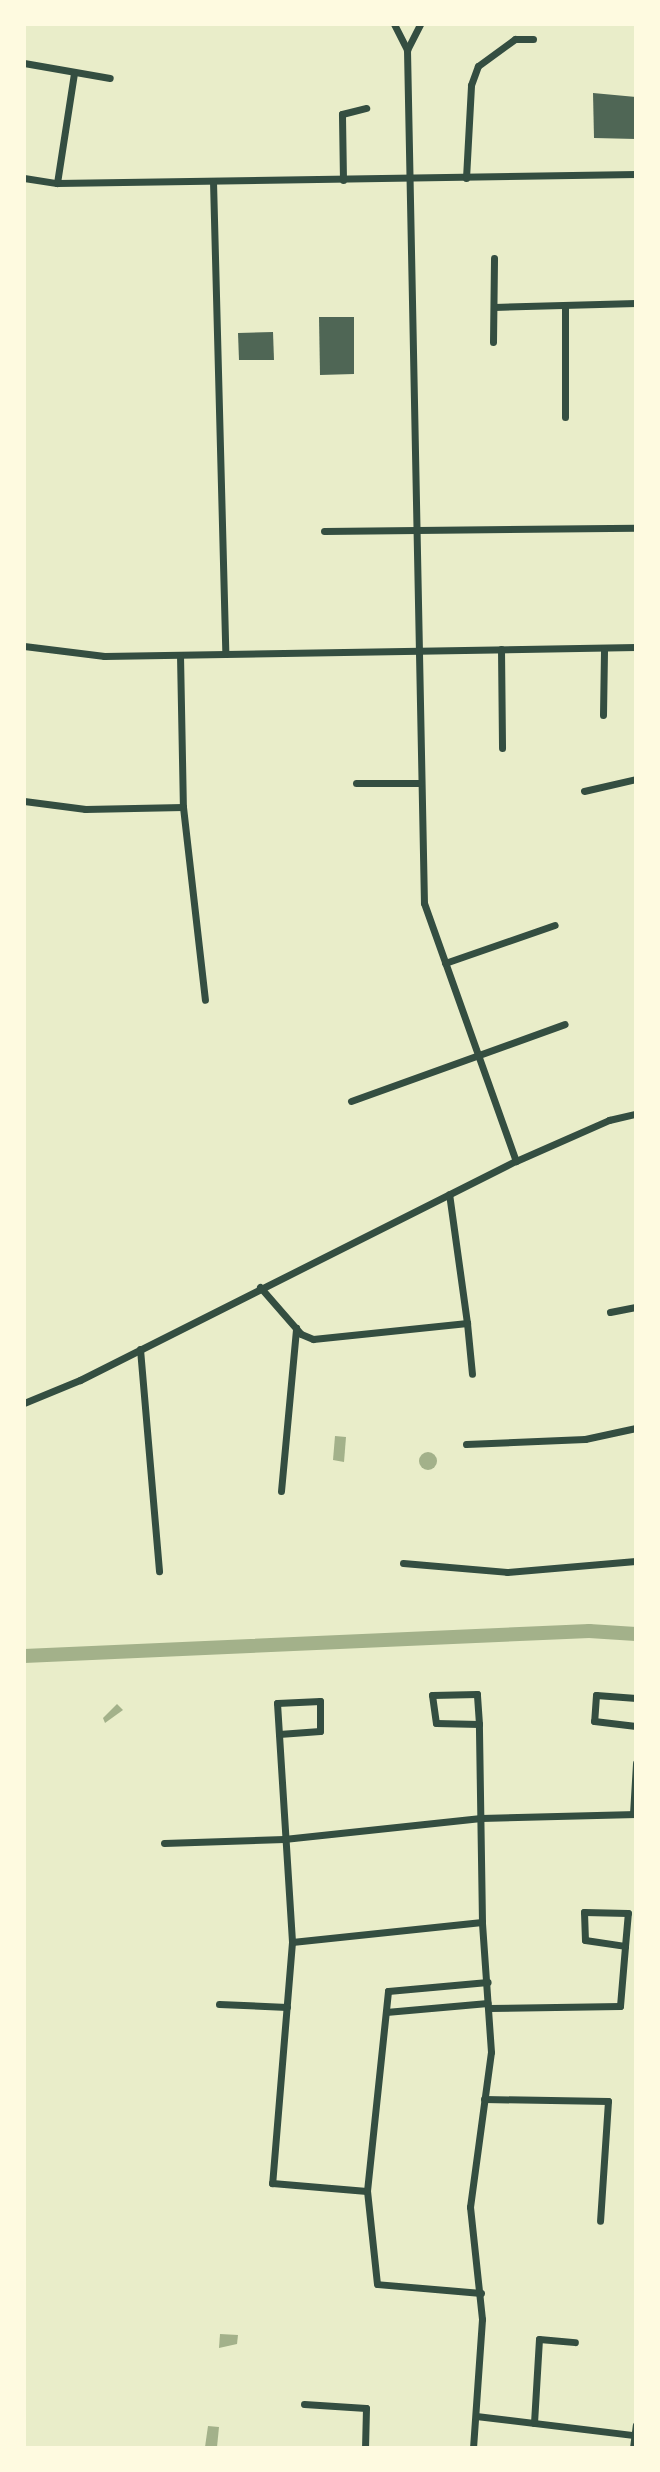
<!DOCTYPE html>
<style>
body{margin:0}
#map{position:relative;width:660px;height:2472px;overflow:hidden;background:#e9edc9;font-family:"Work Sans",sans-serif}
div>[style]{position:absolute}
.water>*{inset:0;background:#a3b18a}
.round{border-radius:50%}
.canal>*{height:14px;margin:-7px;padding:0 7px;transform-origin:7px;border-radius:7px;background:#a3b18a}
.building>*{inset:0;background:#4f6655}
.minor>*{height:7px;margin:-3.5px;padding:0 3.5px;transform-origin:3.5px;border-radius:3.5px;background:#344e41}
span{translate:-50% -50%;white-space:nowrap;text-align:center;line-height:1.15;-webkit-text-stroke:7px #fefae0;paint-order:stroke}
.frame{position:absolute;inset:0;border:26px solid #fefae0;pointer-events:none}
</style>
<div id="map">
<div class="water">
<div style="clip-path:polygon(335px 1436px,346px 1437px,344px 1462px,333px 1460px)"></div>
<div class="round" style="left:419px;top:1452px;width:18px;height:18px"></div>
<div style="clip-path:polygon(117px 1704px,123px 1710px,105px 1723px,103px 1718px)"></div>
<div style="clip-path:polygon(220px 2334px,238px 2335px,237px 2344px,219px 2348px)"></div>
<div style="clip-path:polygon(208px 2426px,219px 2427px,217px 2447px,205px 2447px)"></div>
</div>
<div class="canal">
<div style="left:24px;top:1656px;width:566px;rotate:-2.53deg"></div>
<div style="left:589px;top:1631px;width:47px;rotate:3.7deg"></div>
</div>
<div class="building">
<div style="clip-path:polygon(593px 93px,636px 97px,636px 139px,594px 138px)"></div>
<div style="clip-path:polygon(319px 317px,354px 317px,354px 374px,320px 375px)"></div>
<div style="clip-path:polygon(273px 332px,274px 360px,239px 360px,238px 333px)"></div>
</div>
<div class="minor">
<div style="left:394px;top:24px;width:29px;rotate:63deg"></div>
<div style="left:407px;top:50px;width:853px;rotate:88.86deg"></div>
<div style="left:424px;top:903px;width:274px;rotate:70.4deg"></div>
<div style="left:407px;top:50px;width:29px;rotate:-63deg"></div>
<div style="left:24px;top:63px;width:87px;rotate:9.9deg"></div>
<div style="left:24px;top:178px;width:33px;rotate:9deg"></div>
<div style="left:57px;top:183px;width:579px;rotate:-0.89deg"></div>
<div style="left:466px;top:178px;width:93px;rotate:-86.9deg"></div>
<div style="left:471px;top:85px;width:20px;rotate:-70deg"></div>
<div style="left:478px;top:66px;width:46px;rotate:-36.1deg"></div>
<div style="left:515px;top:39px;width:18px"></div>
<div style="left:343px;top:180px;width:66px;rotate:-90.9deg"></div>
<div style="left:342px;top:114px;width:25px;rotate:-14deg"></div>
<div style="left:213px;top:181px;width:473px;rotate:88.5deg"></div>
<div style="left:57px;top:183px;width:111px;rotate:-81.2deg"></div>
<div style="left:565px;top:306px;width:111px;rotate:90deg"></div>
<div style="left:494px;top:307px;width:142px;rotate:-1.6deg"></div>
<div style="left:493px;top:342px;width:84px;rotate:-89.3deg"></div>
<div style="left:324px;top:531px;width:312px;rotate:-0.6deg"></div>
<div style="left:24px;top:646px;width:81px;rotate:7.1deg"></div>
<div style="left:104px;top:656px;width:532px;rotate:-0.97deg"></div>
<div style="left:501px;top:649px;width:99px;rotate:89.4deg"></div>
<div style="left:180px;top:655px;width:152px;rotate:88.9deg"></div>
<div style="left:183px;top:807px;width:194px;rotate:83.5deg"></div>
<div style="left:603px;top:715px;width:67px;rotate:-89.1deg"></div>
<div style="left:356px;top:783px;width:64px"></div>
<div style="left:584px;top:791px;width:53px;rotate:-13deg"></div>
<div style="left:24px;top:801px;width:62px;rotate:7.5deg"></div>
<div style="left:85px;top:809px;width:98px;rotate:-1.2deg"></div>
<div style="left:445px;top:963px;width:116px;rotate:-19.1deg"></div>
<div style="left:351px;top:1101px;width:227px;rotate:-19.8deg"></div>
<div style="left:260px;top:1287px;width:62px;rotate:48.9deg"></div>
<div style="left:301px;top:1334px;width:13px;rotate:23deg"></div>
<div style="left:313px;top:1339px;width:155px;rotate:-5.9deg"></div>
<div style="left:467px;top:1323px;width:130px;rotate:-97.9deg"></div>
<div style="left:610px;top:1312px;width:26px;rotate:-11deg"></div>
<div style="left:467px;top:1323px;width:51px;rotate:84.4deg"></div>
<div style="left:140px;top:1349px;width:223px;rotate:85.1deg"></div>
<div style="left:24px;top:1403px;width:61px;rotate:-22.3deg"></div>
<div style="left:80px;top:1380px;width:488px;rotate:-26.7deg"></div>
<div style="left:516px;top:1161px;width:102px;rotate:-23.8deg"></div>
<div style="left:609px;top:1120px;width:28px;rotate:-13deg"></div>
<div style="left:466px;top:1444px;width:119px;rotate:-2.4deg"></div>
<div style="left:585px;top:1439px;width:52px;rotate:-12.2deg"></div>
<div style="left:281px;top:1491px;width:164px;rotate:-84.7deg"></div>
<div style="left:403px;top:1563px;width:104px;rotate:4.9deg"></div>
<div style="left:507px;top:1572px;width:129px;rotate:-4.9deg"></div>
<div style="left:636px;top:1698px;width:40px;rotate:-175.7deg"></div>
<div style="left:596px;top:1695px;width:26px;rotate:94deg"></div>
<div style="left:594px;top:1721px;width:42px;rotate:6.8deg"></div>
<div style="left:279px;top:1734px;width:41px;rotate:-4.2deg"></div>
<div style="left:320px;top:1731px;width:30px;rotate:-90deg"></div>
<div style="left:320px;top:1701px;width:43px;rotate:177.3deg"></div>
<div style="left:277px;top:1703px;width:239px;rotate:86.4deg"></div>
<div style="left:292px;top:1942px;width:242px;rotate:94.7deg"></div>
<div style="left:272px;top:2183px;width:95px;rotate:4.8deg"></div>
<div style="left:633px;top:1814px;width:51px;rotate:-86.6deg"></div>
<div style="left:164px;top:1843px;width:120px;rotate:-1.9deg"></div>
<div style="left:284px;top:1839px;width:198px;rotate:-6.1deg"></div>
<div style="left:481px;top:1818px;width:155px;rotate:-1.5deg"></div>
<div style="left:292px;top:1942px;width:191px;rotate:-6deg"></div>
<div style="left:219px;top:2004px;width:68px;rotate:2.5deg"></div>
<div style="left:489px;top:2008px;width:131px;rotate:-0.9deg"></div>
<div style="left:620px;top:2006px;width:60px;rotate:-85.2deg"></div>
<div style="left:625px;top:1946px;width:33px;rotate:-85deg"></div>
<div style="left:628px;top:1913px;width:44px;rotate:-178.7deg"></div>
<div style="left:584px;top:1912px;width:28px;rotate:88deg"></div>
<div style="left:585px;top:1940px;width:40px;rotate:8.5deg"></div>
<div style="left:386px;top:2012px;width:102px;rotate:-5deg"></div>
<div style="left:484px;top:2099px;width:124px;rotate:0.9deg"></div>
<div style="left:608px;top:2101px;width:120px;rotate:93.8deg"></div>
<div style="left:481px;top:2293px;width:104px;rotate:-175.1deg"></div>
<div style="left:377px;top:2284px;width:94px;rotate:-96.1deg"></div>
<div style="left:367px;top:2191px;width:201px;rotate:-84deg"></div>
<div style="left:388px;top:1991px;width:100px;rotate:-5.1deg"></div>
<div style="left:304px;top:2404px;width:62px;rotate:3.7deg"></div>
<div style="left:366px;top:2408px;width:40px;rotate:91.4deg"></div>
<div style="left:476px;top:2416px;width:159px;rotate:6.9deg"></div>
<div style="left:534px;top:2423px;width:84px;rotate:-86.6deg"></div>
<div style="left:539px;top:2339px;width:36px;rotate:5deg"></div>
<div style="left:473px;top:2448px;width:129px;rotate:-86deg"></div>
<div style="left:482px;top:2319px;width:113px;rotate:-96.1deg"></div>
<div style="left:470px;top:2207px;width:156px;rotate:-82.3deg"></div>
<div style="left:491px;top:2052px;width:130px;rotate:-94deg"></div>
<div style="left:482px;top:1922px;width:198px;rotate:-90.9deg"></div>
<div style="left:479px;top:1724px;width:30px;rotate:-94deg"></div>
<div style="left:477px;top:1694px;width:45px;rotate:178.7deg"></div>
<div style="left:432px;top:1695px;width:28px;rotate:82deg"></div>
<div style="left:436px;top:1723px;width:43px;rotate:1.3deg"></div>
<div style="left:633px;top:2448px;width:23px;rotate:-83deg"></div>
</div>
<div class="frame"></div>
</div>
